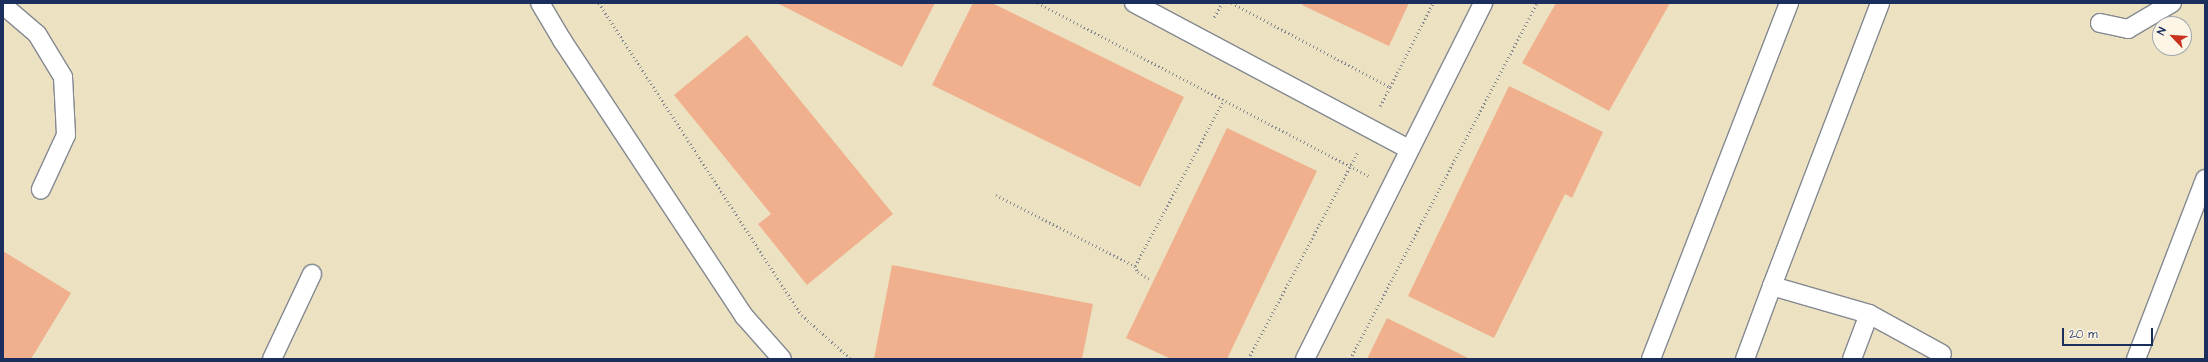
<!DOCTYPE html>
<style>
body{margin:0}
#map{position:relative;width:2208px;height:362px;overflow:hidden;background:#ece2c1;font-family:"Architects Daughter",sans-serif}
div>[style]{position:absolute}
.building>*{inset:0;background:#f0b08e}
.path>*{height:2.5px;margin-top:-1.25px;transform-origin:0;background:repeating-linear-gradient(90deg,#848890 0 1px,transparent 0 4px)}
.roads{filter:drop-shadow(1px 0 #848890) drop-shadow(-1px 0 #848890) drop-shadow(0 1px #848890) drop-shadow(0 -1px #848890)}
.lane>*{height:18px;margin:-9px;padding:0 9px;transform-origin:9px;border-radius:9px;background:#fff}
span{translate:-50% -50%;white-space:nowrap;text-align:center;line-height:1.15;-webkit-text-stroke:4px #fcf5e5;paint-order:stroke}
.frame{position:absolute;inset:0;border:4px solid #1b2f5e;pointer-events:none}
.north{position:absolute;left:2152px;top:16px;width:40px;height:40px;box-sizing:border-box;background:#fcf5e5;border:1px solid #a2a6af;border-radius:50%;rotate:295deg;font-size:11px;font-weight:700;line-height:16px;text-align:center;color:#1b2f5e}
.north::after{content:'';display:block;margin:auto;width:14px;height:18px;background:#c8321e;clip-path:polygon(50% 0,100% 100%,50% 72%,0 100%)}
.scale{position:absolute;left:2062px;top:328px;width:91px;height:18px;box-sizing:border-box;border:2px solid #1b2f5e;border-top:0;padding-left:5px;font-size:12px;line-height:14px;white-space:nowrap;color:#1b2f5e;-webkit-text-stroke:3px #fcf5e5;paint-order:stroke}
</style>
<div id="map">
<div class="building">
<div style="clip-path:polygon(777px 3px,935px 3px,902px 67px)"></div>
<div style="clip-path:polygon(973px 3px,992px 3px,1184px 97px,1140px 187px,932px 85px)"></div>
<div style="clip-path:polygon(1303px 3px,1409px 3px,1389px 46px,1302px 5px)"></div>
<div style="clip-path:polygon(1556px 3px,1670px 3px,1609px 111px,1522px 63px)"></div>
<div style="clip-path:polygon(747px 35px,893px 214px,807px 285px,758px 224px,771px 214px,674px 95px)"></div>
<div style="clip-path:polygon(1509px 86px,1603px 132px,1572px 198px,1565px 194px,1494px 338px,1408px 296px)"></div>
<div style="clip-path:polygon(1227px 128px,1317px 171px,1227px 359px,1171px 359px,1126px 338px)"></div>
<div style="clip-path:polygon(3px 251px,71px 293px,31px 359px,3px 359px)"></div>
<div style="clip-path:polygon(892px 265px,1093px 304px,1082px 359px,874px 359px)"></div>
<div style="clip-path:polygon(1387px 318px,1470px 359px,1367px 359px)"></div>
</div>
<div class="path">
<div style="left:599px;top:3px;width:372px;rotate:57deg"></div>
<div style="left:802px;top:315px;width:66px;rotate:41.9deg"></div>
<div style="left:1038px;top:3px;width:373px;rotate:27.6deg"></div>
<div style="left:1232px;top:3px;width:179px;rotate:28deg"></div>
<div style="left:1390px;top:87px;width:94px;rotate:-62.9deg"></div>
<div style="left:1214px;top:17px;width:16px;rotate:-60deg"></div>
<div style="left:1380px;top:106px;width:21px;rotate:-62deg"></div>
<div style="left:996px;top:195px;width:156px;rotate:27.1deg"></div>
<div style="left:1135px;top:266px;width:7px;rotate:63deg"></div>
<div style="left:1138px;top:272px;width:13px;rotate:32deg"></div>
<div style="left:1135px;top:266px;width:187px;rotate:-61.9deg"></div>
<div style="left:1248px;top:359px;width:235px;rotate:-62.1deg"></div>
<div style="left:1350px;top:359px;width:402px;rotate:-62.3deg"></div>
</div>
<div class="roads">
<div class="lane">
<div style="left:540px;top:3px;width:43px;rotate:59.3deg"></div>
<div style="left:562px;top:40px;width:331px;rotate:56.6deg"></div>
<div style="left:744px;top:316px;width:57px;rotate:48.5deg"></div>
<div style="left:1134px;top:3px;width:311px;rotate:28deg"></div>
<div style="left:3px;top:5px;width:45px;rotate:40.5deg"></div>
<div style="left:37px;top:34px;width:50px;rotate:58.8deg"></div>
<div style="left:63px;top:77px;width:58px;rotate:87deg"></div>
<div style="left:66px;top:135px;width:60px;rotate:114.8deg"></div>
<div style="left:2100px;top:23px;width:29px;rotate:12deg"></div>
<div style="left:2128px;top:29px;width:51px;rotate:-30.6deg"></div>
<div style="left:1772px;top:286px;width:303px;rotate:-69.1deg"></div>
<div style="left:1869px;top:314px;width:83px;rotate:28.7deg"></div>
<div style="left:272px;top:359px;width:94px;rotate:-64.8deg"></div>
<div style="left:1305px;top:359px;width:398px;rotate:-63.4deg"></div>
<div style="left:1651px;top:359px;width:382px;rotate:-68.8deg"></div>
<div style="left:1745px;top:359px;width:78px;rotate:-69.7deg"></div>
<div style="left:1772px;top:286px;width:101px;rotate:16.1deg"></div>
<div style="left:1869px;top:314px;width:48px;rotate:110.7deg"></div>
<div style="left:2136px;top:359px;width:193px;rotate:-69deg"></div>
</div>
</div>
<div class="frame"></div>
<div class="north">N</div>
<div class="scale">20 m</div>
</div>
